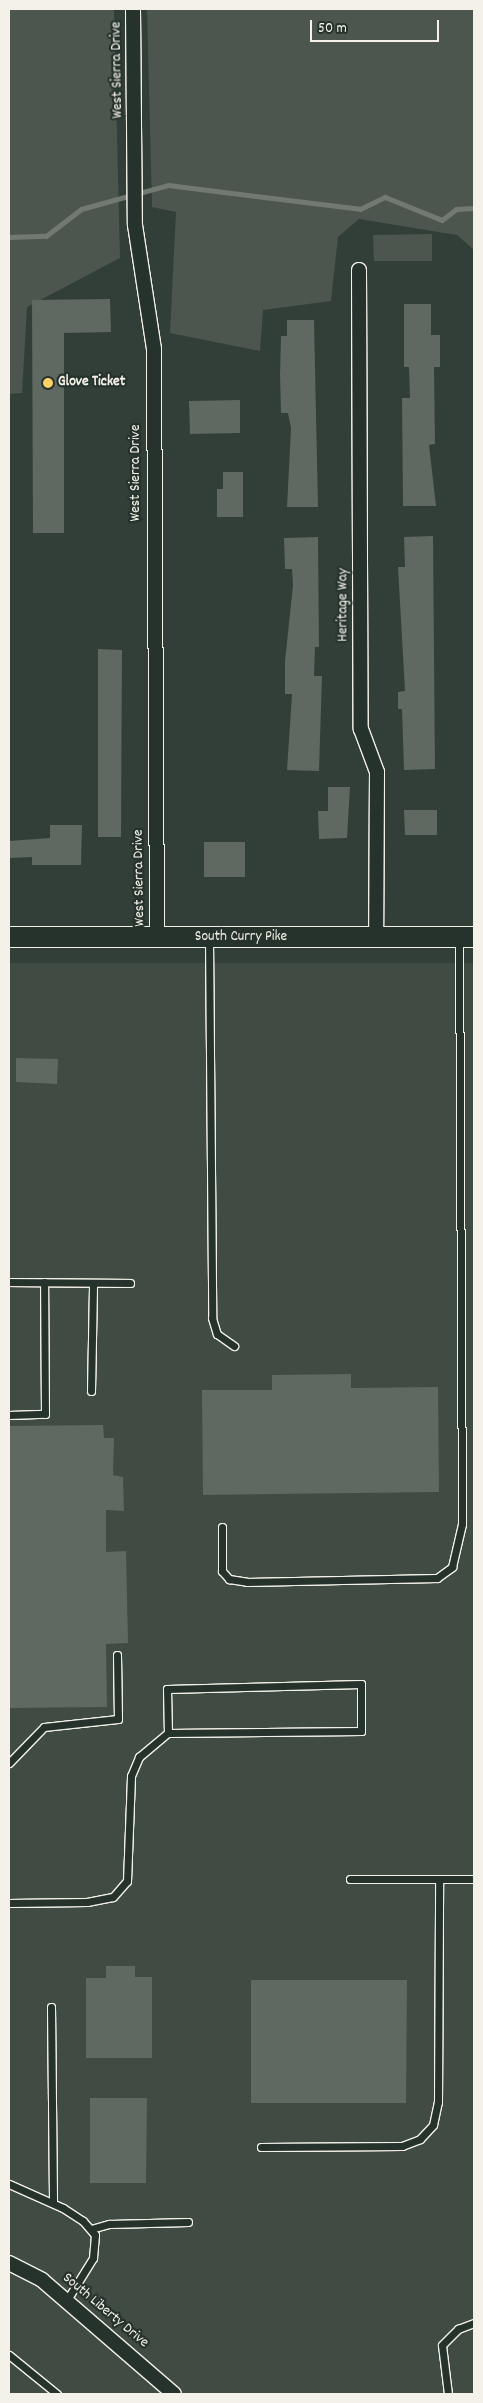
<!DOCTYPE html>
<style>
body{margin:0}
#map{position:relative;width:483px;height:2403px;overflow:hidden;background:#323e38;font-family:Dekko,sans-serif}
div>[style]{position:absolute}
.built>*{inset:0;background:#404b44}
.green>*{inset:0;background:#4c564f}
.stream>*{height:5px;margin:-2.5px;padding:0 2.5px;transform-origin:2.5px;border-radius:2.5px;background:#727972}
.building>*{inset:0;background:#5f6861}
.roads{filter:drop-shadow(1px 0 #f4f1e8) drop-shadow(-1px 0 #f4f1e8) drop-shadow(0 1px #f4f1e8) drop-shadow(0 -1px #f4f1e8)}
.lane>*{height:7px;margin:-3.5px;padding:0 3.5px;transform-origin:3.5px;border-radius:3.5px;background:#26332d}
.street>*{height:14px;margin:-7px;padding:0 7px;transform-origin:7px;border-radius:7px;background:#26332d}
.secondary>*{height:20px;margin:-10px;padding:0 10px;transform-origin:10px;border-radius:10px;background:#26332d}
.dots>*{width:14px;height:14px;translate:-50% -50%;box-sizing:border-box;border:2px solid #26332d;border-radius:50%}
span{translate:-50% -50%;white-space:nowrap;text-align:center;line-height:1.15;-webkit-text-stroke:4.5px #26332d;paint-order:stroke}
.street-label{font-size:15px;color:#f4f1e8}
.poi-label{font-size:15px;color:#f4f1e8;font-weight:700}
.left{translate:0 -50%;text-align:left}
.frame{position:absolute;inset:0;border:10px solid #f4f1e8;pointer-events:none}
.scale{position:absolute;left:310px;top:20px;width:129px;height:22px;box-sizing:border-box;border:2px solid #f4f1e8;border-top:0;padding-left:6px;font-size:15px;line-height:18px;white-space:nowrap;color:#f4f1e8;-webkit-text-stroke:4px #26332d;paint-order:stroke}
</style>
<div id="map">
<div class="built">
<div style="clip-path:polygon(9px 963px,474px 963px,474px 2394px,9px 2394px)"></div>
</div>
<div class="green">
<div style="clip-path:polygon(9px 9px,114px 9px,120px 258px,27px 307px,22px 393px,9px 394px)"></div>
<div style="clip-path:polygon(147px 9px,474px 9px,474px 250px,457px 235px,359px 219px,338px 237px,331px 301px,263px 310px,260px 351px,170px 333px,176px 212px,152px 207px)"></div>
<div style="clip-path:polygon(432px 234px,432px 261px,374px 261px,373px 235px)"></div>
</div>
<div class="stream">
<div style="left:9px;top:237px;width:37px;rotate:-2deg"></div>
<div style="left:46px;top:236px;width:44px;rotate:-37.6deg"></div>
<div style="left:81px;top:209px;width:90px;rotate:-15.4deg"></div>
<div style="left:168px;top:185px;width:193px;rotate:7.1deg"></div>
<div style="left:360px;top:209px;width:28px;rotate:-26deg"></div>
<div style="left:385px;top:197px;width:61px;rotate:22deg"></div>
<div style="left:442px;top:220px;width:18px;rotate:-38deg"></div>
<div style="left:456px;top:209px;width:18px;rotate:-3deg"></div>
</div>
<div class="building">
<div style="clip-path:polygon(110px 299px,111px 332px,64px 333px,64px 533px,33px 533px,32px 300px)"></div>
<div style="clip-path:polygon(404px 304px,431px 304px,431px 335px,440px 335px,440px 367px,434px 367px,435px 444px,429px 445px,436px 506px,403px 506px,402px 398px,410px 398px,409px 367px,404px 367px)"></div>
<div style="clip-path:polygon(287px 320px,314px 320px,318px 507px,287px 507px,291px 428px,288px 413px,281px 413px,280px 375px,281px 336px,287px 336px)"></div>
<div style="clip-path:polygon(240px 400px,240px 433px,190px 434px,189px 401px)"></div>
<div style="clip-path:polygon(223px 472px,243px 472px,243px 517px,217px 517px,217px 489px,223px 489px)"></div>
<div style="clip-path:polygon(433px 536px,435px 769px,404px 770px,402px 709px,398px 709px,398px 692px,405px 691px,398px 567px,405px 567px,404px 537px)"></div>
<div style="clip-path:polygon(318px 537px,319px 647px,315px 647px,314px 676px,322px 676px,319px 771px,287px 770px,292px 694px,285px 694px,285px 661px,293px 585px,292px 569px,285px 569px,284px 538px)"></div>
<div style="clip-path:polygon(98px 649px,122px 650px,121px 837px,98px 837px)"></div>
<div style="clip-path:polygon(328px 787px,350px 787px,347px 838px,319px 839px,318px 811px,328px 811px)"></div>
<div style="clip-path:polygon(404px 810px,437px 810px,437px 835px,405px 835px)"></div>
<div style="clip-path:polygon(50px 825px,82px 825px,81px 865px,32px 865px,32px 857px,9px 858px,9px 841px,50px 838px)"></div>
<div style="clip-path:polygon(204px 842px,245px 842px,245px 877px,204px 877px)"></div>
<div style="clip-path:polygon(16px 1058px,58px 1059px,57px 1084px,16px 1082px)"></div>
<div style="clip-path:polygon(351px 1374px,351px 1388px,438px 1387px,439px 1492px,203px 1495px,202px 1390px,272px 1390px,272px 1375px)"></div>
<div style="clip-path:polygon(103px 1425px,104px 1438px,114px 1438px,113px 1475px,123px 1477px,124px 1511px,106px 1510px,106px 1552px,126px 1551px,128px 1643px,106px 1644px,107px 1707px,9px 1708px,9px 1426px)"></div>
<div style="clip-path:polygon(106px 1966px,135px 1966px,135px 1977px,152px 1977px,152px 2058px,86px 2058px,86px 1978px,106px 1978px)"></div>
<div style="clip-path:polygon(251px 1980px,407px 1980px,406px 2103px,251px 2103px)"></div>
<div style="clip-path:polygon(90px 2098px,147px 2098px,146px 2183px,90px 2183px)"></div>
</div>
<div class="roads">
<div class="lane">
<div style="left:209px;top:939px;width:379px;rotate:89.5deg"></div>
<div style="left:212px;top:1318px;width:17px;rotate:73deg"></div>
<div style="left:217px;top:1334px;width:21px;rotate:35deg"></div>
<div style="left:9px;top:1282px;width:121px;rotate:0.5deg"></div>
<div style="left:91px;top:1391px;width:108px;rotate:-88.9deg"></div>
<div style="left:9px;top:1415px;width:36px;rotate:-2deg"></div>
<div style="left:45px;top:1414px;width:132px;rotate:-90.4deg"></div>
<div style="left:222px;top:1527px;width:44px;rotate:90deg"></div>
<div style="left:222px;top:1571px;width:11px;rotate:49deg"></div>
<div style="left:229px;top:1579px;width:18px;rotate:9deg"></div>
<div style="left:247px;top:1582px;width:190px;rotate:-1.2deg"></div>
<div style="left:437px;top:1578px;width:19px;rotate:-36deg"></div>
<div style="left:452px;top:1567px;width:44px;rotate:-76.9deg"></div>
<div style="left:462px;top:1524px;width:584px;rotate:-90.29deg"></div>
<div style="left:9px;top:1763px;width:50px;rotate:-45.8deg"></div>
<div style="left:44px;top:1727px;width:74px;rotate:-6.2deg"></div>
<div style="left:118px;top:1719px;width:64px;rotate:-90.9deg"></div>
<div style="left:350px;top:1879px;width:124px"></div>
<div style="left:9px;top:1903px;width:78px;rotate:-0.7deg"></div>
<div style="left:87px;top:1902px;width:26px;rotate:-11deg"></div>
<div style="left:113px;top:1897px;width:21px;rotate:-49deg"></div>
<div style="left:127px;top:1881px;width:105px;rotate:-87.8deg"></div>
<div style="left:131px;top:1776px;width:21px;rotate:-67deg"></div>
<div style="left:139px;top:1757px;width:38px;rotate:-40deg"></div>
<div style="left:168px;top:1733px;width:193px;rotate:-0.6deg"></div>
<div style="left:361px;top:1731px;width:47px;rotate:-90deg"></div>
<div style="left:361px;top:1684px;width:194px;rotate:178.5deg"></div>
<div style="left:167px;top:1689px;width:44px;rotate:88.7deg"></div>
<div style="left:51px;top:2007px;width:196px;rotate:89.4deg"></div>
<div style="left:261px;top:2147px;width:141px;rotate:-0.4deg"></div>
<div style="left:402px;top:2146px;width:19px;rotate:-21deg"></div>
<div style="left:420px;top:2139px;width:19px;rotate:-47deg"></div>
<div style="left:433px;top:2125px;width:24px;rotate:-78deg"></div>
<div style="left:438px;top:2102px;width:223px;rotate:-89.7deg"></div>
<div style="left:9px;top:2184px;width:59px;rotate:24deg"></div>
<div style="left:63px;top:2208px;width:24px;rotate:33deg"></div>
<div style="left:83px;top:2221px;width:18px;rotate:49deg"></div>
<div style="left:95px;top:2235px;width:23px;rotate:95deg"></div>
<div style="left:93px;top:2258px;width:49px;rotate:121.8deg"></div>
<div style="left:91px;top:2229px;width:19px;rotate:-16deg"></div>
<div style="left:109px;top:2224px;width:79px;rotate:-1.5deg"></div>
<div style="left:9px;top:2355px;width:62px;rotate:39.1deg"></div>
<div style="left:448px;top:2394px;width:49px;rotate:-97deg"></div>
<div style="left:442px;top:2345px;width:23px;rotate:-45deg"></div>
<div style="left:458px;top:2329px;width:17px;rotate:-21deg"></div>
</div>
<div class="street">
<div style="left:133px;top:9px;width:216px;rotate:89.5deg"></div>
<div style="left:135px;top:225px;width:125px;rotate:81.3deg"></div>
<div style="left:154px;top:349px;width:590px;rotate:89.71deg"></div>
<div style="left:359px;top:270px;width:459px;rotate:89.8deg"></div>
<div style="left:361px;top:729px;width:46px;rotate:69.6deg"></div>
<div style="left:377px;top:772px;width:165px;rotate:90.3deg"></div>
<div style="left:9px;top:2263px;width:37px;rotate:27deg"></div>
<div style="left:42px;top:2280px;width:174px;rotate:40.8deg"></div>
</div>
<div class="secondary">
<div style="left:9px;top:937px;width:465px"></div>
</div>
</div>
<div class="dots">
<div style="left:48px;top:383px;background:#ffd166"></div>
</div>
<div class="street-label">
<span style="left:118px;top:70px;rotate:-91deg">West Sierra Drive</span>
<span style="left:137px;top:473px;rotate:-90deg">West Sierra Drive</span>
<span style="left:344px;top:605px;rotate:-90deg">Heritage Way</span>
<span style="left:140px;top:878px;rotate:-91deg">West Sierra Drive</span>
<span style="left:241px;top:938px">South Curry Pike</span>
<span style="left:105px;top:2311px;rotate:40deg">South Liberty Drive</span>
</div>
<div class="poi-label">
<span class="left" style="left:58px;top:383px">Glove Ticket</span>
</div>
<div class="frame"></div>
<div class="scale">50 m</div>
</div>
